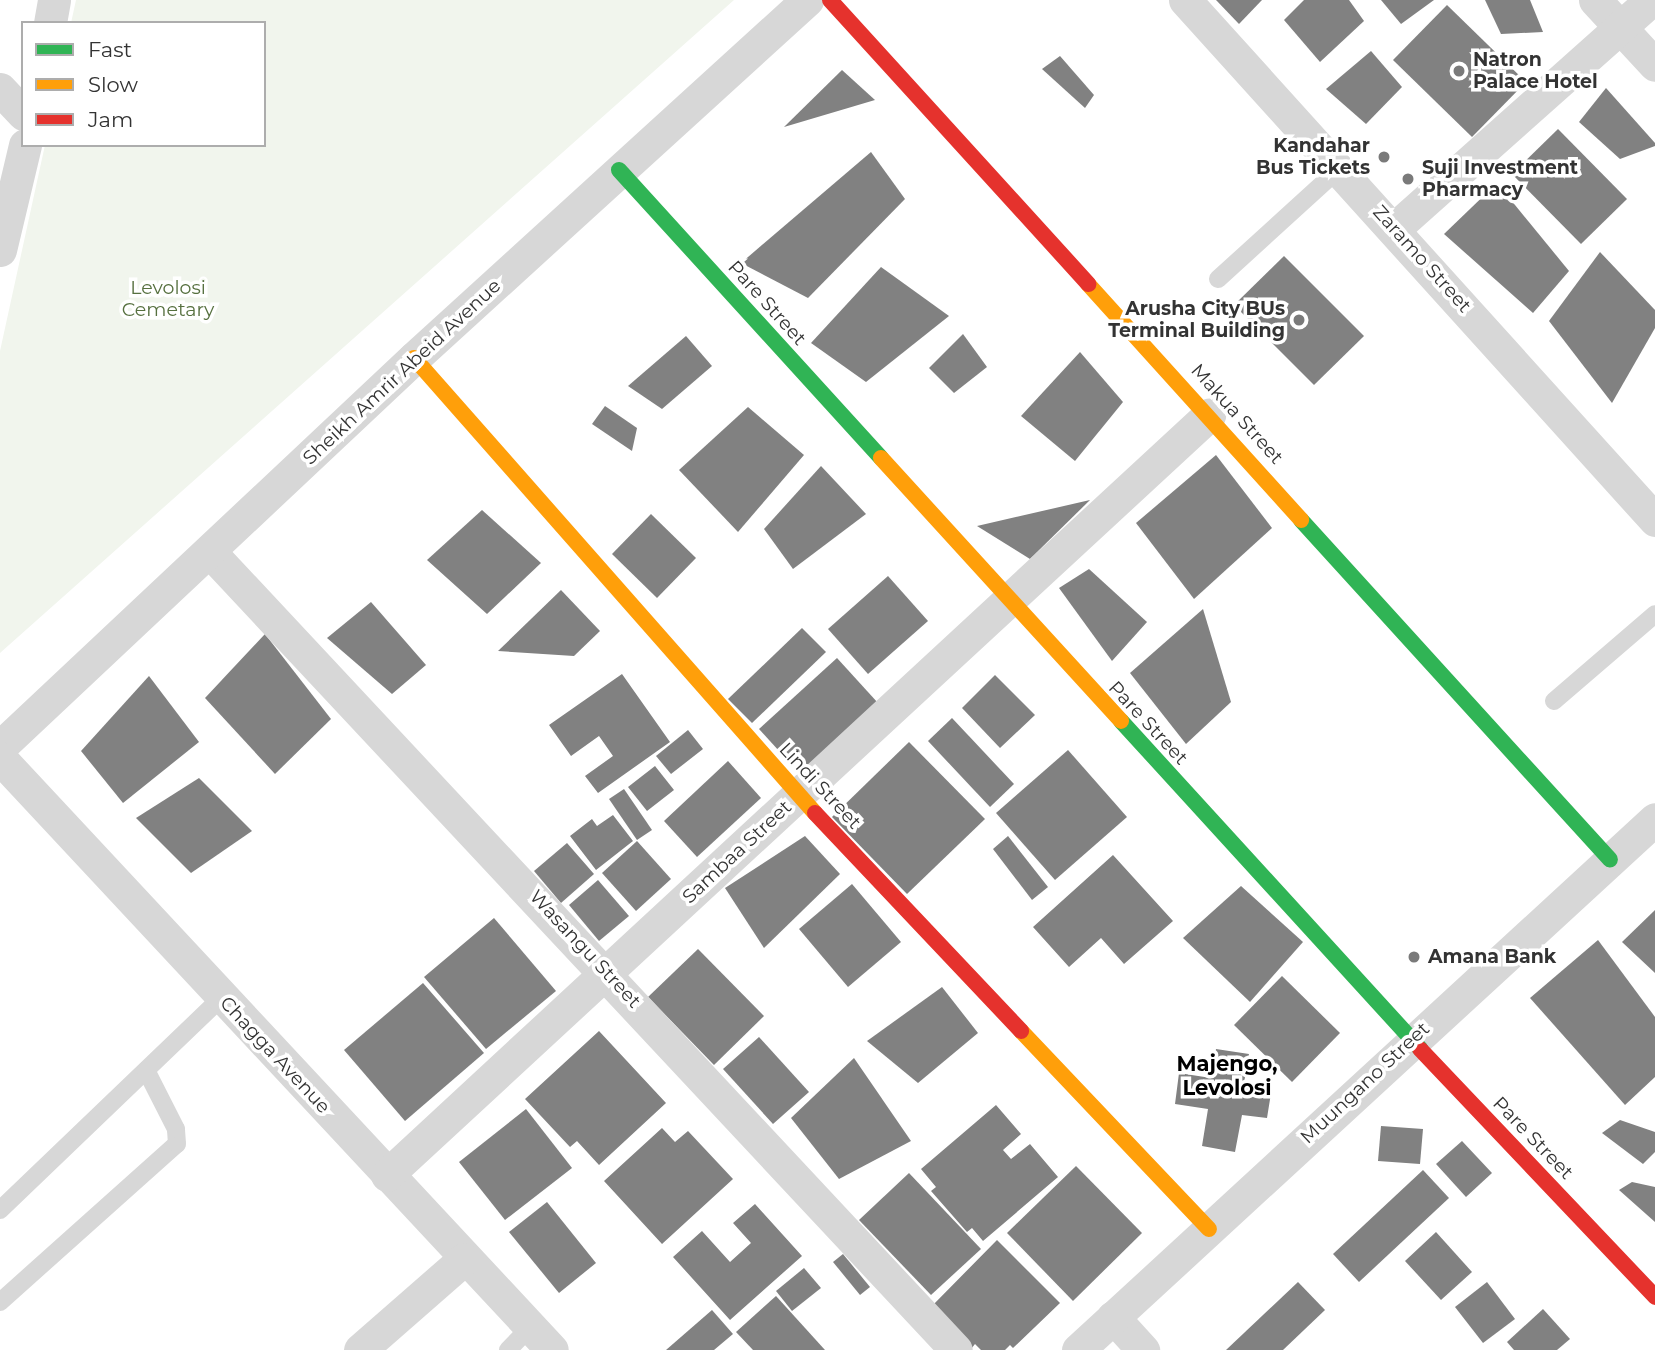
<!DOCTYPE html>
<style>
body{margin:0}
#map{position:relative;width:1655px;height:1350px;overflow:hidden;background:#fff;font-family:Montserrat,sans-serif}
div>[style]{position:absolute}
.green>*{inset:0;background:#f1f5ed}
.building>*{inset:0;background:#818181}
.lane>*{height:18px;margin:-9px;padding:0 9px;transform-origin:9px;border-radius:9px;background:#d7d7d7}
.street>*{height:33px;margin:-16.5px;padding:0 16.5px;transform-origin:16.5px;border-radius:16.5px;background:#d7d7d7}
.fast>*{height:16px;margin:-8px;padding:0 8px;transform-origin:8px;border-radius:8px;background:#30b455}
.slow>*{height:16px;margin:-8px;padding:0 8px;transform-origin:8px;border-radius:8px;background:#ff9f0a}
.jam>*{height:16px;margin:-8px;padding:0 8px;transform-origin:8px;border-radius:8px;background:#e5322d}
.dots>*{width:19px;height:19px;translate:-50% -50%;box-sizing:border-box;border:4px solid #fff;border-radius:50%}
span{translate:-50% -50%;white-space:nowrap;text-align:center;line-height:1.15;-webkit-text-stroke:7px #fff;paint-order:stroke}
.poi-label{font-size:19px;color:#333;font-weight:700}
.left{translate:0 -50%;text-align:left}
.right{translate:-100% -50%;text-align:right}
.street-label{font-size:19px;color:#333}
.park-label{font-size:19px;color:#56703f}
.neighbourhood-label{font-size:21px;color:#000;font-weight:700}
.legend{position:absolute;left:21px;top:21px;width:245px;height:126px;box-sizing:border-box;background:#fff;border:2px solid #adadad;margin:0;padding:9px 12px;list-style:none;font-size:21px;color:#333}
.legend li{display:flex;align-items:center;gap:14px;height:35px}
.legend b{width:35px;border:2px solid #adadad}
</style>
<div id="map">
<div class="green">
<div style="clip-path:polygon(76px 0,734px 0,0 653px,0 351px,45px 145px,264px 145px,264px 23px,71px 23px)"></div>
</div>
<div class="building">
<div style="clip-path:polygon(1216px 0,1262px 0,1239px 24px)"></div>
<div style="clip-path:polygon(1304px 0,1349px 0,1364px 21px,1320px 62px,1284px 20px)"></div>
<div style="clip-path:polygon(1381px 0,1434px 0,1401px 24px)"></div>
<div style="clip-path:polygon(1485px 0,1530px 0,1543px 32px,1501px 34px)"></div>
<div style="clip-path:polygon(1447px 5px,1526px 82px,1472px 137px,1393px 60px)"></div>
<div style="clip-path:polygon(1371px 51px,1402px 87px,1366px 124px,1326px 89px)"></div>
<div style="clip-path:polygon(1060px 56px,1094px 95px,1085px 108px,1042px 69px)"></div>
<div style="clip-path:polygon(842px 70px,875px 100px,784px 127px)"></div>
<div style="clip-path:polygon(1606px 88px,1655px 143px,1655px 146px,1620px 159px,1579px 122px)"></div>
<div style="clip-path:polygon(1558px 129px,1627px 199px,1581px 244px,1512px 174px)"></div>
<div style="clip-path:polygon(871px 152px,905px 199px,808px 298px,741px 263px)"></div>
<div style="clip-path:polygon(1497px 183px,1569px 271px,1533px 313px,1444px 234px)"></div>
<div style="clip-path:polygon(1600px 252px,1655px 310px,1655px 328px,1612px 403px,1549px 321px)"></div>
<div style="clip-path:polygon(1284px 256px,1364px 336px,1314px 385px,1234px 305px)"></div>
<div style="clip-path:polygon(881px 267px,949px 316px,866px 382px,811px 343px)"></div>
<div style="clip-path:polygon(963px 334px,987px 367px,954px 393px,929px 368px)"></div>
<div style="clip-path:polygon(686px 336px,712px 366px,662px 409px,628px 386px)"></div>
<div style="clip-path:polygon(1080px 352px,1123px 402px,1075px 461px,1021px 416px)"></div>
<div style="clip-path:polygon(605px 406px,637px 428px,632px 451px,592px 424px)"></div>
<div style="clip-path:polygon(748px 407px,804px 455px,738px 532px,679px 470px)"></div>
<div style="clip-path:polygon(1216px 455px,1272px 528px,1194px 599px,1136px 523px)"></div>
<div style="clip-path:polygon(821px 466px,866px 514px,793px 569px,764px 529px)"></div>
<div style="clip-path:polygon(1090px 500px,1030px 559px,977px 526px)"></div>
<div style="clip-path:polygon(482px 510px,541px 563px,487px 614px,427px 560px)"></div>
<div style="clip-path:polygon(651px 514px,696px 558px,657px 598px,612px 554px)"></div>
<div style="clip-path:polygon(1089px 569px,1147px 622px,1112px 661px,1059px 588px)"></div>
<div style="clip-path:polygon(888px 576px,928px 621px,868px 674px,828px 629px)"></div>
<div style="clip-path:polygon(561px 590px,600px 631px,574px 656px,498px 651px)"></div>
<div style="clip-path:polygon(371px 602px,426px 665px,392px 694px,327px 638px)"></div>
<div style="clip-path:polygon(1203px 609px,1231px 702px,1186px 744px,1130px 673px)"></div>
<div style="clip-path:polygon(802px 628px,826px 652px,752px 723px,728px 699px)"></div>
<div style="clip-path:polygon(265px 634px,331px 719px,275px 774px,205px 698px)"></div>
<div style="clip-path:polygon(837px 658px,878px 703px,800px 774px,759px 729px)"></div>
<div style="clip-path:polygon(622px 674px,670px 742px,598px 793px,585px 776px,613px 756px,599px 736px,571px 756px,549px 725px)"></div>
<div style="clip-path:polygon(995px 675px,1035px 715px,1000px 748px,962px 708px)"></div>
<div style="clip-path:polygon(149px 676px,199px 742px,123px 803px,81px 751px)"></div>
<div style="clip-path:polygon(952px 718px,1014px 784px,990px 807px,928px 741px)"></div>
<div style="clip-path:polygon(688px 730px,703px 749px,671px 774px,656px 756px)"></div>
<div style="clip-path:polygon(909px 742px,985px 819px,907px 894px,832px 817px)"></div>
<div style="clip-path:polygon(1068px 750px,1127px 817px,1055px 880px,996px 813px)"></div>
<div style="clip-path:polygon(728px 761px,761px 798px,697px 857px,664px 821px)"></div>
<div style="clip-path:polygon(655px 766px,674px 790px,647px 811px,628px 787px)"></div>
<div style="clip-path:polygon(199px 778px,252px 831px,191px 873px,136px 818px)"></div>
<div style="clip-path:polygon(624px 789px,652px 830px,637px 840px,609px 799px)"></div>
<div style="clip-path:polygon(613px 815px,633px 841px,596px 870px,570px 836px,592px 819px,597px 826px)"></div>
<div style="clip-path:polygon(805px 836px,840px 874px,764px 948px,725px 888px)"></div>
<div style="clip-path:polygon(1008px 836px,1048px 887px,1032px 900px,993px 849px)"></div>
<div style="clip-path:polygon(637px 841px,671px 879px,636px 911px,602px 873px)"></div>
<div style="clip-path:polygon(567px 843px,594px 874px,561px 903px,534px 871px)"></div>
<div style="clip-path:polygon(1113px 855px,1173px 921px,1124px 964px,1101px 938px,1069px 967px,1033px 927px)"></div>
<div style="clip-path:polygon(598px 880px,629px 916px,599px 941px,569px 905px)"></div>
<div style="clip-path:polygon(852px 884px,901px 942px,848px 987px,799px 929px)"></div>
<div style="clip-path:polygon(1241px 886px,1303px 942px,1250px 1002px,1183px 938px)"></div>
<div style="clip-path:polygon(1655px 910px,1655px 973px,1622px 942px)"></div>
<div style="clip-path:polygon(494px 918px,556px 991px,486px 1049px,424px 977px)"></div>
<div style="clip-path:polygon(1598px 940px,1655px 1017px,1655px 1077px,1625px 1105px,1530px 998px)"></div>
<div style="clip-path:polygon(698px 949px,764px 1016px,714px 1065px,648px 997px)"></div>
<div style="clip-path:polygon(1282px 976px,1340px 1033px,1292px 1082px,1234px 1025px)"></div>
<div style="clip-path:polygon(423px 983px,484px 1053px,405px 1121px,344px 1050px)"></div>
<div style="clip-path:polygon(942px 987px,978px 1033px,918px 1083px,867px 1041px)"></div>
<div style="clip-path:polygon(599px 1031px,666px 1103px,599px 1165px,577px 1141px,570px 1147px,525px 1099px)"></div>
<div style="clip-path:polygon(759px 1037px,809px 1092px,773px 1124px,723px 1069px)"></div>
<div style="clip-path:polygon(1216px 1049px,1249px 1054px,1244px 1083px,1272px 1087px,1267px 1118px,1242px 1115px,1235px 1152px,1202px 1146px,1208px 1109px,1175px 1104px,1179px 1073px,1211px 1078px)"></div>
<div style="clip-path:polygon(854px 1058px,911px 1141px,839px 1179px,791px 1118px)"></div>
<div style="clip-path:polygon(996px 1105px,1021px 1134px,1003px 1150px,1011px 1159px,1030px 1144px,1058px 1177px,983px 1241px,972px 1228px,967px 1232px,931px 1191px,936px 1187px,921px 1169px)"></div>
<div style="clip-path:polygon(526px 1109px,572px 1168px,505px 1220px,459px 1162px)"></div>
<div style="clip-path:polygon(1620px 1120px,1655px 1132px,1655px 1152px,1643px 1164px,1602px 1133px)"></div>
<div style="clip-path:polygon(1381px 1126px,1423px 1129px,1420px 1164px,1378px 1161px)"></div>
<div style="clip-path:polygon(662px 1128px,675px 1142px,688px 1131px,733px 1179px,662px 1244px,604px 1181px)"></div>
<div style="clip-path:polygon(1462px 1141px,1492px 1173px,1466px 1197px,1436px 1164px)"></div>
<div style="clip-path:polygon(1076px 1166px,1142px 1233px,1073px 1301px,1007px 1233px)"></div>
<div style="clip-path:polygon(1423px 1170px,1449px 1198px,1359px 1282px,1333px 1254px)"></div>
<div style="clip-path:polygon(909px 1173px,981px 1249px,931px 1295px,859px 1220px)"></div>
<div style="clip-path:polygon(1632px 1182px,1655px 1187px,1655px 1222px,1619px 1190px)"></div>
<div style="clip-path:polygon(547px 1202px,596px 1263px,559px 1293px,509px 1232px)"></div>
<div style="clip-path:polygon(755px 1204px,802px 1256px,730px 1320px,673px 1257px,702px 1231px,730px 1262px,751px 1243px,733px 1223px)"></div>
<div style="clip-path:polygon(1436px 1232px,1472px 1272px,1441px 1300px,1405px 1261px)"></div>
<div style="clip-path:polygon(997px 1240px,1060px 1303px,1013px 1348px,1010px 1345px,1005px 1350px,981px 1350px,975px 1344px,971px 1349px,930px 1308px)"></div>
<div style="clip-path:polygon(843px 1254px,870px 1287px,860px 1295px,833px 1262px)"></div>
<div style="clip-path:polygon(804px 1268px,821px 1288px,792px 1311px,776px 1291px)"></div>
<div style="clip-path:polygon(1298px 1282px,1325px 1310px,1283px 1350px,1226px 1350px)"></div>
<div style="clip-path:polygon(1487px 1282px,1515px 1319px,1483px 1343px,1455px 1307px)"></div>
<div style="clip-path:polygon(776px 1296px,825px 1350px,753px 1350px,736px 1332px)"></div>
<div style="clip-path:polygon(1543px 1309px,1570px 1339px,1557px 1350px,1514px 1350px,1507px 1342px)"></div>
<div style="clip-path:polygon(712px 1310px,733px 1334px,714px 1350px,666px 1350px)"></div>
</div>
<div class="lane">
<div style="left:1218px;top:279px;width:165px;rotate:-42.3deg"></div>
<div style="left:1554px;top:701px;width:133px;rotate:-40.7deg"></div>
<div style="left:0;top:1210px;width:308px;rotate:-43.8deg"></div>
<div style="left:0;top:1302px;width:237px;rotate:-41.8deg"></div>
<div style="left:177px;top:1144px;width:15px;rotate:-94deg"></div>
<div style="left:176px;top:1129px;width:66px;rotate:-117deg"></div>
<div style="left:508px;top:1350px;width:32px;rotate:-46deg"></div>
</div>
<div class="street">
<div style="left:1185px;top:0;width:701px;rotate:47.89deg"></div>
<div style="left:1595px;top:0;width:88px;rotate:47.3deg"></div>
<div style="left:50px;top:23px;width:23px;rotate:-80deg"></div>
<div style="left:0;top:89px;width:34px;rotate:47deg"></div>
<div style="left:1395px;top:228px;width:343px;rotate:-41.7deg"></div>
<div style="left:0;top:250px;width:108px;rotate:-76.6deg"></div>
<div style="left:210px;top:552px;width:1092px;rotate:46.93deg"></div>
<div style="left:0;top:747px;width:568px;rotate:-43.22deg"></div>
<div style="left:414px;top:358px;width:532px;rotate:-42.33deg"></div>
<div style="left:0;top:758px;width:809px;rotate:47deg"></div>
<div style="left:387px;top:1175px;width:1120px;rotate:-42.76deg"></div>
<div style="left:1113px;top:1317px;width:45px;rotate:47.7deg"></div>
<div style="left:360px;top:1350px;width:138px;rotate:-41.2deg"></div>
<div style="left:1078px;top:1350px;width:784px;rotate:-42.62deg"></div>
</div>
<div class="fast">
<div style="left:619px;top:170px;width:389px;rotate:47.7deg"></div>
<div style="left:1301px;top:520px;width:459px;rotate:47.7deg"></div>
<div style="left:1121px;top:721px;width:444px;rotate:47.6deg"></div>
</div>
<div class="slow">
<div style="left:1088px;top:284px;width:318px;rotate:47.9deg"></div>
<div style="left:414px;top:358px;width:606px;rotate:48.61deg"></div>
<div style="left:881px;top:458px;width:356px;rotate:47.6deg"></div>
<div style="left:1021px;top:1031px;width:273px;rotate:46.5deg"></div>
</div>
<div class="jam">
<div style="left:830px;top:0;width:384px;rotate:47.7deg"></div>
<div style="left:815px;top:813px;width:300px;rotate:46.6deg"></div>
<div style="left:1420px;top:1049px;width:342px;rotate:46.5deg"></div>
</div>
<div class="dots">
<div style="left:1459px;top:71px;background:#7a7a7a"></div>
<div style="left:1384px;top:157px;background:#7a7a7a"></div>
<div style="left:1408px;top:179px;background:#7a7a7a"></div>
<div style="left:1299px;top:320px;background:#7a7a7a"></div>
<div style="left:1414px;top:957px;background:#7a7a7a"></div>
</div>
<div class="poi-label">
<span class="left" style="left:1473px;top:71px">Natron<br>Palace Hotel</span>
<span class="right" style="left:1370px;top:157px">Kandahar<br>Bus Tickets</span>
<span class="left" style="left:1422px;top:179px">Suji Investment<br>Pharmacy</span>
<span class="right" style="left:1285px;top:320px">Arusha City BUs<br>Terminal Building</span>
<span class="left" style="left:1428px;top:957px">Amana Bank</span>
</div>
<div class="street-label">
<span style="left:1422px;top:259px;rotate:48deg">Zaramo Street</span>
<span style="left:767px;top:303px;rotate:48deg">Pare Street</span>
<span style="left:402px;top:372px;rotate:-43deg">Sheikh Amrir Abeid Avenue</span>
<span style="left:1237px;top:414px;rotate:48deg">Makua Street</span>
<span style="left:1148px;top:723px;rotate:47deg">Pare Street</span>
<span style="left:820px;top:786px;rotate:47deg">Lindi Street</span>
<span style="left:737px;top:852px;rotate:-43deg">Sambaa Street</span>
<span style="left:585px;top:949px;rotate:47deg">Wasangu Street</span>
<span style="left:275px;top:1055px;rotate:47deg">Chagga Avenue</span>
<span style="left:1365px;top:1083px;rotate:-43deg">Muungano Street</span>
<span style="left:1533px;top:1138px;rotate:46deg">Pare Street</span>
</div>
<div class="park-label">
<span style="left:168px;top:299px">Levolosi<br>Cemetary</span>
</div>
<div class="neighbourhood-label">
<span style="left:1227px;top:1076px">Majengo,<br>Levolosi</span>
</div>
<ul class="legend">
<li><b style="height:9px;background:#30b455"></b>Fast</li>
<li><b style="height:9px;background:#ff9f0a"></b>Slow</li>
<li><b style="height:9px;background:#e5322d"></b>Jam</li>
</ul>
</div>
